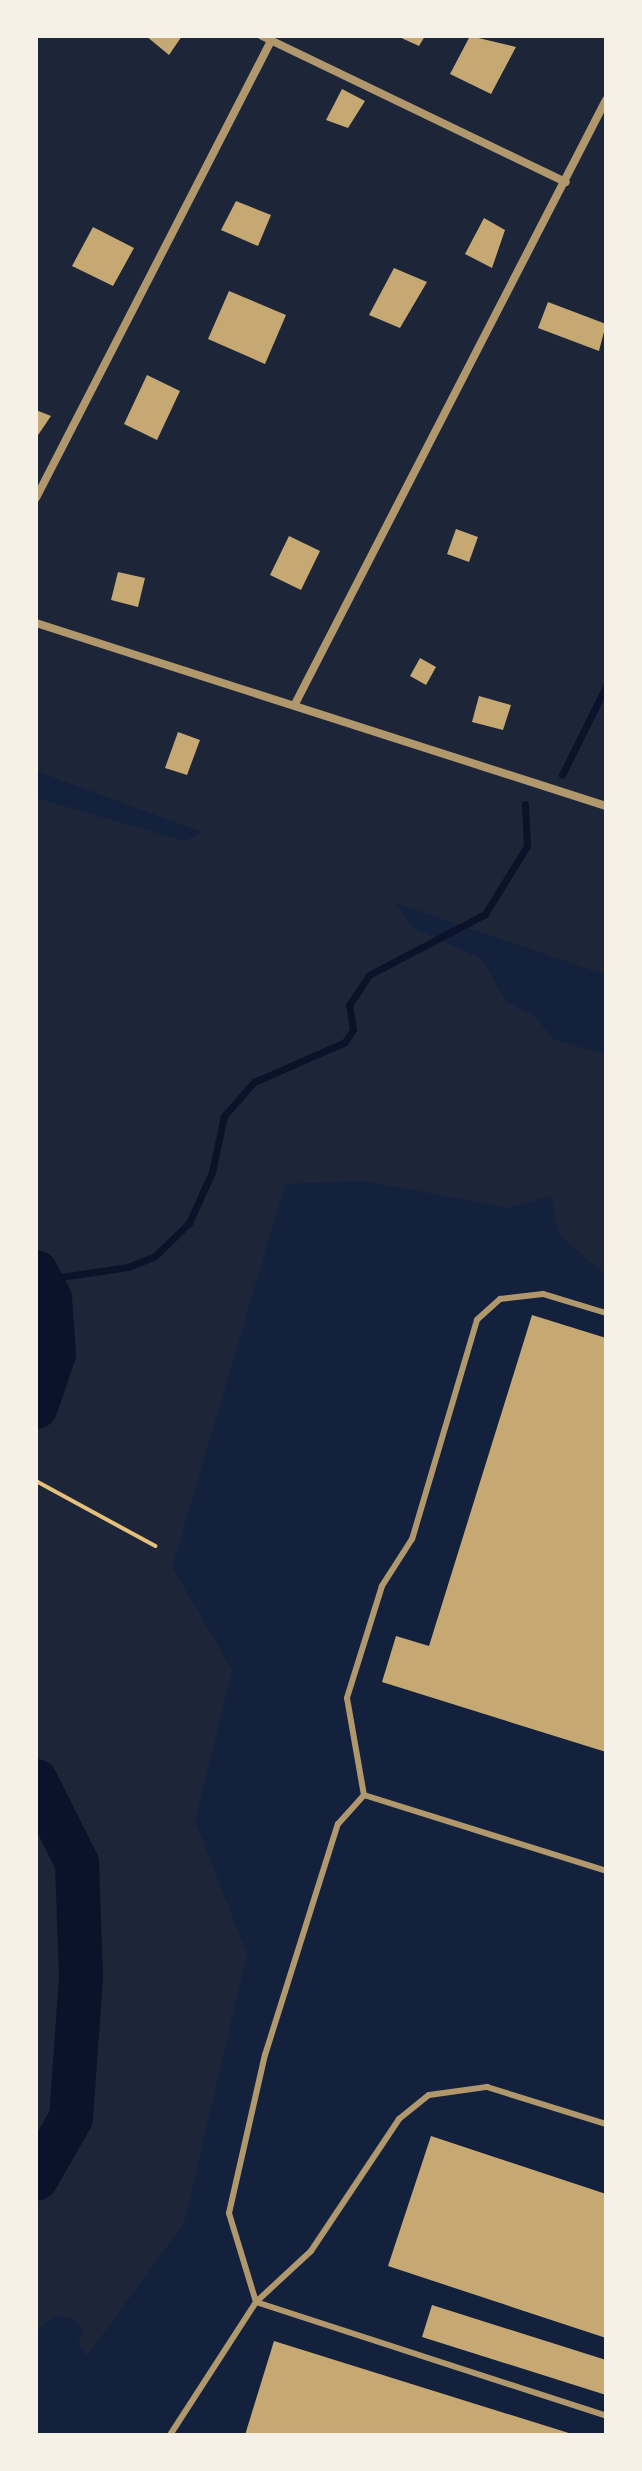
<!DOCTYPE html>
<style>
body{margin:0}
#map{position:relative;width:642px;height:2471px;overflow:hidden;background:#14213d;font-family:"PT Serif",serif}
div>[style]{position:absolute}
.green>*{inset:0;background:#1d2539}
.stream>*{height:7px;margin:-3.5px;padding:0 3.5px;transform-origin:3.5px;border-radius:3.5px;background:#0b132b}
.river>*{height:44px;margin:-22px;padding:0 22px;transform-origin:22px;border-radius:22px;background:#0b132b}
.building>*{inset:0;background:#c6a872}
.path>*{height:4px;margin:-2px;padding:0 2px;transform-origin:2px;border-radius:2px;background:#e5c07b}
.service>*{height:6px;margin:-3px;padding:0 3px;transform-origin:3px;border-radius:3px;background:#b1986c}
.minor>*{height:8px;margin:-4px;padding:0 4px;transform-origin:4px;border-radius:4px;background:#b1986c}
span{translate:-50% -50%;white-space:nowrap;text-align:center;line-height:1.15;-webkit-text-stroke:6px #f6f1e7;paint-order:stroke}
.frame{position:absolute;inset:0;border:38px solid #f6f1e7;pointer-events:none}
</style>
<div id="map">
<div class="green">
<div style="clip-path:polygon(36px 36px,606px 36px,606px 975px,395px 903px,411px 927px,482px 959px,506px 1002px,535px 1016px,553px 1039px,606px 1055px,606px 1276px,559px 1234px,551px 1196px,508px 1208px,366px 1181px,285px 1184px,172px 1567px,232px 1670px,195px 1821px,247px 1954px,184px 2223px,87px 2356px,78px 2344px,83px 2330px,73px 2318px,56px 2315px,36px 2331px,36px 798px,185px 841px,202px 832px,36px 771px)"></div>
</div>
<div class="stream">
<div style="left:562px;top:775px;width:99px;rotate:-63.7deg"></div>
<div style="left:40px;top:1280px;width:89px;rotate:-8.4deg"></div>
<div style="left:128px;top:1267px;width:29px;rotate:-22deg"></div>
<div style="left:155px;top:1256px;width:47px;rotate:-44.1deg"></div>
<div style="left:189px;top:1223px;width:56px;rotate:-65.7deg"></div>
<div style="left:212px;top:1172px;width:57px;rotate:-77.9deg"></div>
<div style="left:224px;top:1116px;width:45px;rotate:-48.6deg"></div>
<div style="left:254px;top:1082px;width:99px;rotate:-23.7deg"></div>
<div style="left:345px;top:1042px;width:15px;rotate:-58deg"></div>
<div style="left:353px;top:1029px;width:24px;rotate:-99deg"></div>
<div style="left:349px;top:1005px;width:36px;rotate:-56deg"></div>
<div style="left:369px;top:975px;width:131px;rotate:-27.7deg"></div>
<div style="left:485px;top:914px;width:80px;rotate:-58.3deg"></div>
<div style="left:527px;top:846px;width:42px;rotate:-92.7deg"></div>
</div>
<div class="river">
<div style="left:36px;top:1272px;width:30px;rotate:62deg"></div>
<div style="left:50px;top:1298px;width:56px;rotate:85.9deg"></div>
<div style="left:54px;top:1354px;width:56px;rotate:108.8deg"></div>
<div style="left:36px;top:1781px;width:92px;rotate:63.4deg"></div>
<div style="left:77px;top:1863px;width:115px;rotate:88deg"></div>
<div style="left:81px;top:1978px;width:140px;rotate:94.1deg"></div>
<div style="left:71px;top:2118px;width:70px;rotate:119.8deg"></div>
</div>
<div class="building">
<div style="clip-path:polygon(146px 36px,182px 36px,169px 55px)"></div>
<div style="clip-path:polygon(397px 36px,425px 36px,419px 46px)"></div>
<div style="clip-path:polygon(470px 36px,516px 47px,491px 94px,450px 74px)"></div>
<div style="clip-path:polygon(342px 89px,365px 101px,348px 128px,326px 120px)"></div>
<div style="clip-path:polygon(236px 201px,271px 215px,258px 246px,221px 230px)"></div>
<div style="clip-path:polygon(484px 218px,505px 230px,492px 268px,465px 254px)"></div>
<div style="clip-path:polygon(93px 227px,134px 248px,113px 286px,72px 266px)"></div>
<div style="clip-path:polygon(394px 268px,427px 282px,400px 328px,369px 315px)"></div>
<div style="clip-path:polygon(229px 291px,286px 315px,265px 364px,208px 339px)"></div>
<div style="clip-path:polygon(548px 302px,606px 324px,599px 351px,538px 328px)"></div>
<div style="clip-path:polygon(147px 375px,180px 391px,157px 440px,124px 424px)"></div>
<div style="clip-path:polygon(36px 410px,51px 416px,36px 438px)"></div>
<div style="clip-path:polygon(456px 529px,478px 537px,469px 562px,447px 554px)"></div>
<div style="clip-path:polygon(289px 536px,320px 551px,301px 590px,270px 575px)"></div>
<div style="clip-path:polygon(118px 572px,145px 578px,138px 607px,111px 600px)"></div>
<div style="clip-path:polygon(420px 658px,436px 667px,426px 685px,410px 676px)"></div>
<div style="clip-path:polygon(479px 696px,511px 705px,503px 730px,472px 722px)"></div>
<div style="clip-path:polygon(178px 732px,200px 740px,187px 775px,165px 768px)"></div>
<div style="clip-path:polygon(532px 1315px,606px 1338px,606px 1752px,382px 1682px,396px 1636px,429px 1646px)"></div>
<div style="clip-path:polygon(431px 2136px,606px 2194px,606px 2338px,388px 2266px)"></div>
<div style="clip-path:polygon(432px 2305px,606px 2360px,606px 2395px,422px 2337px)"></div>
<div style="clip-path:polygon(274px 2341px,572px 2434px,572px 2435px,245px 2435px)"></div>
</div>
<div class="path">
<div style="left:36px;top:1481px;width:136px;rotate:28.6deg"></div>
</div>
<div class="service">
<div style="left:606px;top:1313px;width:66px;rotate:-163.2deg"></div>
<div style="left:543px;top:1294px;width:43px;rotate:173.4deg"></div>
<div style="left:500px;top:1299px;width:31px;rotate:138deg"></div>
<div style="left:477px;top:1320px;width:228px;rotate:106.5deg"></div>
<div style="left:412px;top:1539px;width:56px;rotate:122.6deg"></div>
<div style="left:382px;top:1586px;width:117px;rotate:107.4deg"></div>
<div style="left:347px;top:1698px;width:98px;rotate:80.1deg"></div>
<div style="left:364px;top:1795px;width:254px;rotate:17.4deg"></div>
<div style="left:256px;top:2302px;width:93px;rotate:-106.9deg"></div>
<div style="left:229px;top:2213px;width:162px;rotate:-77.2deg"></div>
<div style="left:265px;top:2055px;width:242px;rotate:-72.5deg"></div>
<div style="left:338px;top:1824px;width:39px;rotate:-48deg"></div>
<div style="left:256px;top:2302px;width:368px;rotate:18deg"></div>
<div style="left:170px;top:2435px;width:158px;rotate:-57.1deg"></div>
<div style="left:256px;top:2302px;width:75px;rotate:-42.8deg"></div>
<div style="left:311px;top:2251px;width:159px;rotate:-56.3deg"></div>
<div style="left:399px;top:2119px;width:38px;rotate:-39deg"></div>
<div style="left:429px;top:2095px;width:59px;rotate:-7.9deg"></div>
<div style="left:487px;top:2087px;width:125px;rotate:17.3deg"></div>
</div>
<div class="minor">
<div style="left:262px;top:36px;width:337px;rotate:25.7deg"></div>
<div style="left:36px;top:498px;width:514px;rotate:-62.79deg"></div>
<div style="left:36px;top:623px;width:599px;rotate:17.8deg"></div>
<div style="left:295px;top:704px;width:679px;rotate:-62.76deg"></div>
</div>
<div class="frame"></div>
</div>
